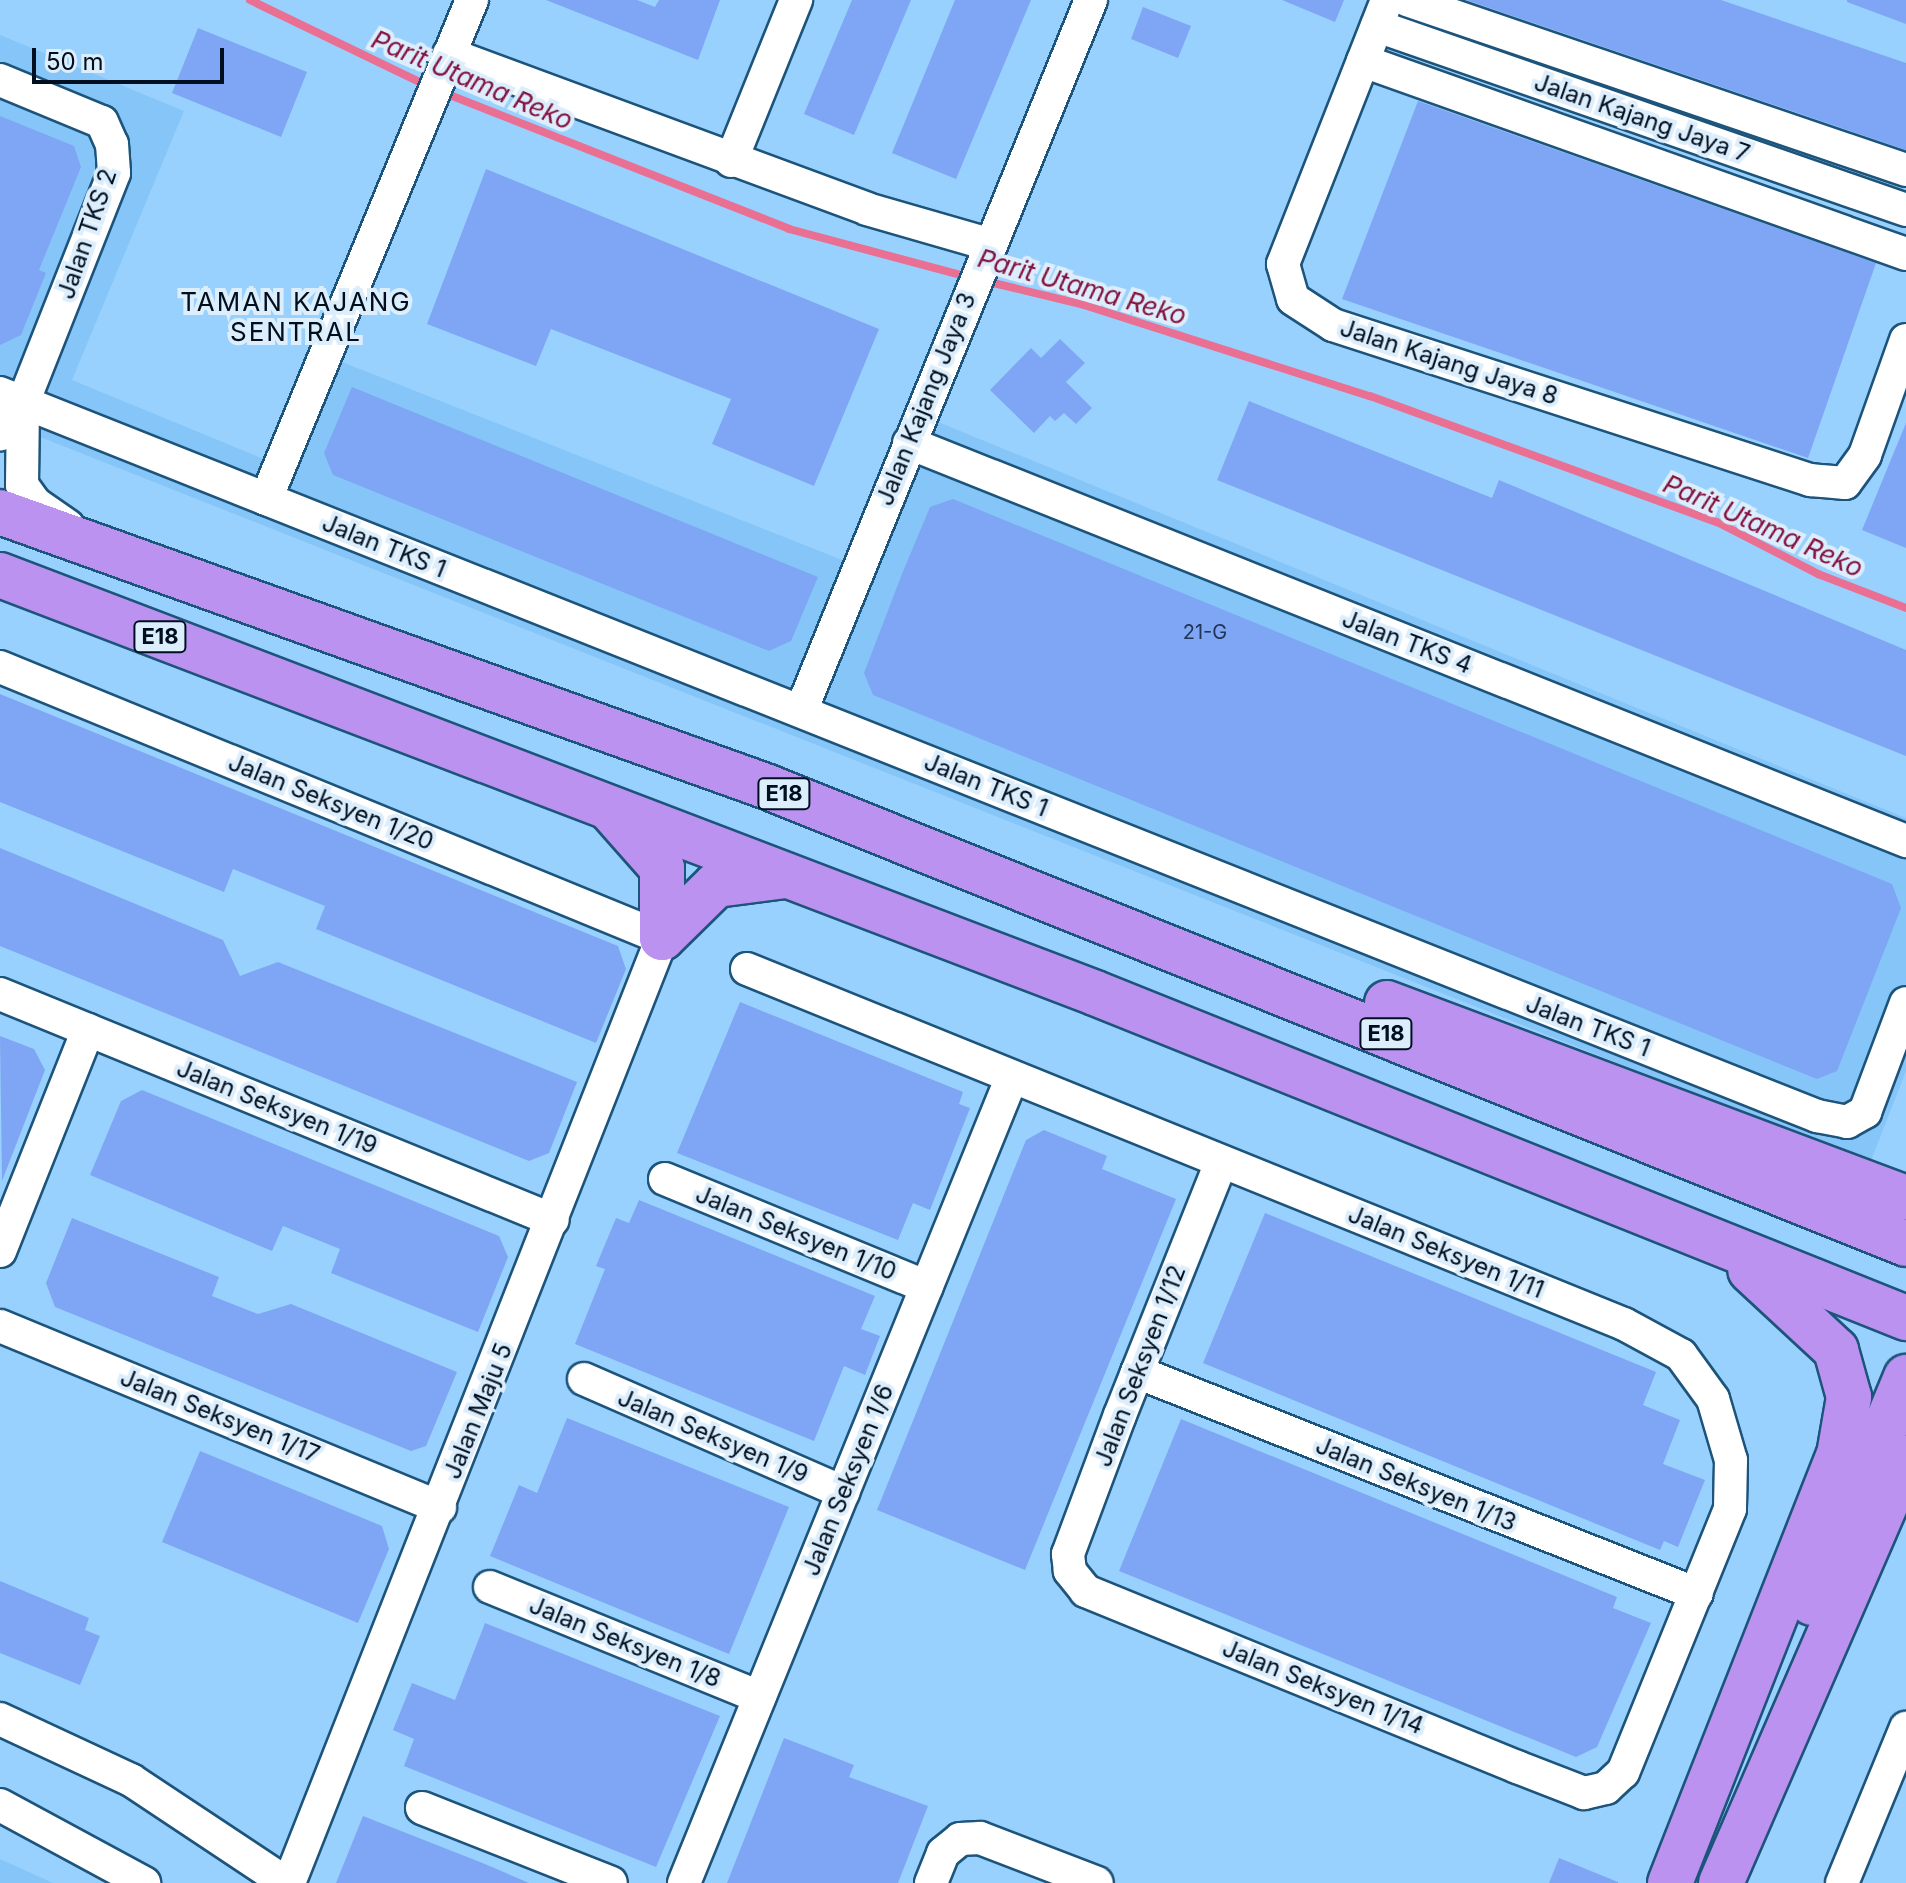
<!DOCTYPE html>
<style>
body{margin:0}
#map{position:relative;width:1906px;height:1883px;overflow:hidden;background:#99d1fe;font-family:Inter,sans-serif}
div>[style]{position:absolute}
.built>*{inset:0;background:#86c5f7}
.stream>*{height:8px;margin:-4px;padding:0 4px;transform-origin:4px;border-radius:4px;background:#e96f93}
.building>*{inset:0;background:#7ea6f4}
.roads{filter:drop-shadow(2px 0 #1d547b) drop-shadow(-2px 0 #1d547b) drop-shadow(0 2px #1d547b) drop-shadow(0 -2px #1d547b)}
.minor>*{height:32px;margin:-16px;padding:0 16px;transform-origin:16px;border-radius:16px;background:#fff}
.highway>*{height:44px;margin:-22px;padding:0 22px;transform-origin:22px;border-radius:22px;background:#bc92f1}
span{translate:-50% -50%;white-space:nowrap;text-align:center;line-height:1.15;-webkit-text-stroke:8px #dcedfb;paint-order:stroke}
.number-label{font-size:20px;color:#203554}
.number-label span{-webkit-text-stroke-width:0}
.shield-label span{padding:2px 6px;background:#dcedfb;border:2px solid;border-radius:6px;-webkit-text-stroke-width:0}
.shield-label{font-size:22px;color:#000f1f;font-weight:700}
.street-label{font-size:24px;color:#000f1f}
.water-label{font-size:26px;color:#831340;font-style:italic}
.neighbourhood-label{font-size:26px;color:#000f1f;letter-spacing:2px}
.scale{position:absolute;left:32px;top:48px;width:192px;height:36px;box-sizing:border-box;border:4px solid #000f1f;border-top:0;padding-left:10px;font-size:24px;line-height:28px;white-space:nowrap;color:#000f1f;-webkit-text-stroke:6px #dcedfb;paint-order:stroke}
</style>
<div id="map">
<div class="built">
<div style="clip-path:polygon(0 35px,184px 111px,72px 380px,276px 464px,322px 354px,860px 567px,921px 415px,1906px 818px,1906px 1071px,1870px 1163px,0 421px)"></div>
<div style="clip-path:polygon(0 1859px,53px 1883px,0 1883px)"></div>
</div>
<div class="stream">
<div style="left:250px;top:0;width:200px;rotate:25.8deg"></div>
<div style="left:442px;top:92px;width:373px;rotate:21.5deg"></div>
<div style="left:789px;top:229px;width:189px;rotate:15deg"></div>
<div style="left:985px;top:281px;width:102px;rotate:13.6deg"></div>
<div style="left:1084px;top:305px;width:300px;rotate:17.7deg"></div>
<div style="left:1370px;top:396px;width:369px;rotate:20deg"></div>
<div style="left:1717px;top:522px;width:114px;rotate:27.2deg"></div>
<div style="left:1818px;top:574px;width:94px;rotate:21.1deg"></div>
</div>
<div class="building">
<div style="clip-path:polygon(546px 0,637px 0,655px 7px,659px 0,720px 0,698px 60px)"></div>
<div style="clip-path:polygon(852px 0,911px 0,854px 135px,804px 114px)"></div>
<div style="clip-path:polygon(955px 0,1031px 0,956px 179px,892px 153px)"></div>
<div style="clip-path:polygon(1282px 0,1344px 0,1335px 22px)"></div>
<div style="clip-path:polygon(1466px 0,1721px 0,1771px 17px,1906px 63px,1906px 150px)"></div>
<div style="clip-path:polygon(1847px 0,1906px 0,1906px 24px,1847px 2px)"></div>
<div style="clip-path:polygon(1143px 7px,1191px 26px,1178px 58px,1131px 39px)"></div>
<div style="clip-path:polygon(198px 28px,307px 72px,281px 137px,172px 93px)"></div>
<div style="clip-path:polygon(1418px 101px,1876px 263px,1808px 458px,1342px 299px)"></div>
<div style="clip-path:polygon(0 116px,74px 146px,81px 167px,39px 270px,46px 273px,21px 335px,0 345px)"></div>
<div style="clip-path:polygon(486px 169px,879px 329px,814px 486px,712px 444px,731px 399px,551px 329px,536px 366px,427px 324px)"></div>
<div style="clip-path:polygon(1060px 339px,1085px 363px,1066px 382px,1092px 408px,1076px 424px,1064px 413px,1055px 421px,1050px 416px,1034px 433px,990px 390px,1031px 348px,1041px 358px)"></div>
<div style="clip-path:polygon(352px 387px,818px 577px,791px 641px,769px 651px,333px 475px,324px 453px)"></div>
<div style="clip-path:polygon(1249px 401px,1492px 498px,1499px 480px,1906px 650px,1906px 756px,1217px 480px)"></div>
<div style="clip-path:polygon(1906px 423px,1906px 548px,1862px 530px)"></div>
<div style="clip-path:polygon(953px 499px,1892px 884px,1901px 908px,1837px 1071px,1817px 1079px,873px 695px,864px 673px,902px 574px,930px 507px)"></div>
<div style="clip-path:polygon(0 694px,618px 946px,626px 969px,596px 1043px,316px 929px,325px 906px,233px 869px,224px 892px,0 802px)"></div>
<div style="clip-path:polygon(0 848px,223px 940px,240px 976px,278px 962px,577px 1082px,549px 1153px,529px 1161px,0 946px)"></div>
<div style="clip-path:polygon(740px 1002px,963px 1092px,959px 1104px,970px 1108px,930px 1210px,913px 1203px,898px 1240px,677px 1153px)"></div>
<div style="clip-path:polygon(0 1036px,34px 1049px,45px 1070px,2px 1181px)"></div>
<div style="clip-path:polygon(142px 1090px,499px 1236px,508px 1257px,478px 1332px,331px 1273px,340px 1249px,283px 1226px,272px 1251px,90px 1175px,121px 1101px)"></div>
<div style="clip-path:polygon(1044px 1130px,1107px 1156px,1102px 1169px,1176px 1199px,1025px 1570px,877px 1510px,1026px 1140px)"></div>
<div style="clip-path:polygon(639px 1200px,875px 1296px,861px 1329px,880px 1336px,865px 1375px,844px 1366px,814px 1441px,575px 1344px,605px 1269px,596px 1266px,616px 1218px,629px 1223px)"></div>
<div style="clip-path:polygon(1265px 1213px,1656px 1372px,1643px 1405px,1680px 1420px,1663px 1464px,1705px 1480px,1678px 1547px,1664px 1541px,1660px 1550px,1638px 1541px,1203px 1363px)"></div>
<div style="clip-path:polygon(72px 1218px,219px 1277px,212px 1296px,258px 1314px,291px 1304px,457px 1372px,426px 1446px,411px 1451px,55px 1307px,46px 1283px)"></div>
<div style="clip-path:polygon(567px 1418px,789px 1507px,729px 1654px,490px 1556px,519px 1485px,537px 1493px)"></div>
<div style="clip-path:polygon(1181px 1419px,1617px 1597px,1613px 1608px,1651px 1623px,1597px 1747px,1576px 1757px,1119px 1571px)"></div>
<div style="clip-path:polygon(200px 1451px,382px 1526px,389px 1549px,358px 1623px,162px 1542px)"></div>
<div style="clip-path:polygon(0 1581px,89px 1618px,85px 1630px,100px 1636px,80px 1685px,0 1653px)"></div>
<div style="clip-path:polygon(485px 1623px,720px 1716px,656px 1867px,404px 1766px,414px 1739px,393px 1730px,412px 1683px,455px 1700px)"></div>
<div style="clip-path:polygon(784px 1738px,854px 1765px,849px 1777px,928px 1806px,898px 1883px,727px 1883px)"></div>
<div style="clip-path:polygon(363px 1816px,485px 1864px,529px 1883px,336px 1883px)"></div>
<div style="clip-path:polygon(1559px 1858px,1618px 1882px,1618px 1883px,1549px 1883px)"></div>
</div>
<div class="roads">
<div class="minor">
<div style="left:1387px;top:0;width:284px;rotate:111.5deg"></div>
<div style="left:1283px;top:264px;width:36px;rotate:74deg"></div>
<div style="left:1293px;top:299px;width:48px;rotate:33deg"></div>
<div style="left:1333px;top:325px;width:502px;rotate:18deg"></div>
<div style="left:1810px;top:480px;width:35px;rotate:5deg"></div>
<div style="left:1845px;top:483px;width:34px;rotate:-54deg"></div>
<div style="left:1865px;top:455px;width:122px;rotate:-70.4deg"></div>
<div style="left:1407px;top:0;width:527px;rotate:18.81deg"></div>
<div style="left:1377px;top:26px;width:560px;rotate:19.18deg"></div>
<div style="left:449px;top:54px;width:446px;rotate:20.3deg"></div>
<div style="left:867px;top:209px;width:126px;rotate:16.1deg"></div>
<div style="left:1363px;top:61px;width:576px;rotate:19.57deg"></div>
<div style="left:0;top:80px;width:110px;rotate:22.4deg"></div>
<div style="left:102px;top:122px;width:24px;rotate:66deg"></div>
<div style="left:112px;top:144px;width:29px;rotate:86deg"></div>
<div style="left:114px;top:173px;width:247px;rotate:111.6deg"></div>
<div style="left:23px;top:403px;width:39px;rotate:126deg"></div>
<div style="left:731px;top:161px;width:174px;rotate:-68deg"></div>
<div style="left:0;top:393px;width:1956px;rotate:21.7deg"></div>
<div style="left:1817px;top:1116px;width:31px;rotate:11deg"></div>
<div style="left:1847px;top:1122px;width:21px;rotate:-29deg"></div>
<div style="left:1865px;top:1112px;width:116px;rotate:-69.4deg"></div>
<div style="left:23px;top:403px;width:82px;rotate:90.7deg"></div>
<div style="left:22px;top:485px;width:22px;rotate:54deg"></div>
<div style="left:35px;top:503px;width:40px;rotate:34.9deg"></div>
<div style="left:909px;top:443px;width:1074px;rotate:21.76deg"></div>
<div style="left:266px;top:499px;width:540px;rotate:-67.57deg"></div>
<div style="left:0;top:667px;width:715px;rotate:22.26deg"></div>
<div style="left:662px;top:938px;width:1016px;rotate:111.54deg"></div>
<div style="left:801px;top:711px;width:768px;rotate:-67.81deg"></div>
<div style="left:747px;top:969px;width:946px;rotate:22.04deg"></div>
<div style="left:1624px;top:1324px;width:65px;rotate:28.5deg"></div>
<div style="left:1681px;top:1355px;width:54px;rotate:54deg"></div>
<div style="left:1713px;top:1399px;width:64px;rotate:73.6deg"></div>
<div style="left:1731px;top:1460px;width:49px;rotate:91.2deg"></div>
<div style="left:1730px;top:1509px;width:284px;rotate:112.1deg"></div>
<div style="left:1623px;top:1772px;width:23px;rotate:137deg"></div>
<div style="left:1606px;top:1788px;width:23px;rotate:167deg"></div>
<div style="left:1584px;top:1793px;width:72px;rotate:-158.8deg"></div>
<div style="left:1517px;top:1767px;width:466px;rotate:-157.8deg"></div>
<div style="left:1086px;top:1591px;width:26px;rotate:-129deg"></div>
<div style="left:1070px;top:1571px;width:17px;rotate:-97deg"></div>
<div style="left:1068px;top:1554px;width:148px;rotate:-69.5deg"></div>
<div style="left:1120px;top:1415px;width:271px;rotate:-68.2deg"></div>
<div style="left:0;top:994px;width:597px;rotate:22.23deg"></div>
<div style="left:665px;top:1179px;width:283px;rotate:22.4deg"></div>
<div style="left:0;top:1251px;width:238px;rotate:-68.3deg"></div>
<div style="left:0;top:1326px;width:476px;rotate:22.4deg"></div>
<div style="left:1137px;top:1372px;width:602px;rotate:21.62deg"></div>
<div style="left:584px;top:1379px;width:283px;rotate:23.6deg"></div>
<div style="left:490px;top:1587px;width:291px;rotate:22.2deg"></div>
<div style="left:0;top:1719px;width:145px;rotate:25deg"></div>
<div style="left:131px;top:1780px;width:186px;rotate:33.6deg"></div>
<div style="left:0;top:1805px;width:164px;rotate:28.4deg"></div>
<div style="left:422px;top:1808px;width:203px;rotate:21.6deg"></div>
<div style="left:684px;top:1883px;width:870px;rotate:-67.86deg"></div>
<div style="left:931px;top:1883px;width:32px;rotate:-68deg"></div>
<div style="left:943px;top:1853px;width:22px;rotate:-39deg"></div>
<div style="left:960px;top:1839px;width:20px;rotate:-3deg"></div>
<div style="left:980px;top:1838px;width:125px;rotate:21deg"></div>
<div style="left:1842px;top:1883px;width:168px;rotate:-67.6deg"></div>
</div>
<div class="highway">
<div style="left:0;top:512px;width:816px;rotate:19.7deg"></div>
<div style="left:768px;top:787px;width:1226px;rotate:21.88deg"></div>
<div style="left:0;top:575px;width:1172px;rotate:20.89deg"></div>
<div style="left:1095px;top:993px;width:874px;rotate:21.84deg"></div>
<div style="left:609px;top:808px;width:80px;rotate:48.5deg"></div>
<div style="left:662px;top:868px;width:70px;rotate:90deg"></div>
<div style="left:662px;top:938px;width:76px;rotate:-44.5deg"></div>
<div style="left:716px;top:885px;width:70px;rotate:-7.4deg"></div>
<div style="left:1387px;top:1003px;width:554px;rotate:20.59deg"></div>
<div style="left:1812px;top:1603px;width:245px;rotate:-67.4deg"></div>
<div style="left:1670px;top:1883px;width:460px;rotate:-68.5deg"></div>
<div style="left:1839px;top:1455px;width:59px;rotate:-80.2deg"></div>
<div style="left:1849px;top:1397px;width:49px;rotate:-105.5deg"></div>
<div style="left:1836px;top:1350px;width:117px;rotate:-137.1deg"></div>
<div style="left:1721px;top:1883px;width:464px;rotate:-66.5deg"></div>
</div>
</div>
<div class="number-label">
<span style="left:1205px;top:632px">21-G</span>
</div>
<div class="shield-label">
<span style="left:160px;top:637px">E18</span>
<span style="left:784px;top:794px">E18</span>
<span style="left:1386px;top:1034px">E18</span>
</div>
<div class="street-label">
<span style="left:1642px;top:118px;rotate:19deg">Jalan Kajang Jaya 7</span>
<span style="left:87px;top:234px;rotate:-71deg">Jalan TKS 2</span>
<span style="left:1449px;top:362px;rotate:18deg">Jalan Kajang Jaya 8</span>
<span style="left:926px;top:399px;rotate:-68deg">Jalan Kajang Jaya 3</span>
<span style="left:384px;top:546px;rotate:22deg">Jalan TKS 1</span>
<span style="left:1407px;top:642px;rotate:21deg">Jalan TKS 4</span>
<span style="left:986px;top:785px;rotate:22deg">Jalan TKS 1</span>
<span style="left:331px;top:802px;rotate:22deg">Jalan Seksyen 1/20</span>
<span style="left:1588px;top:1026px;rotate:21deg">Jalan TKS 1</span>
<span style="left:277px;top:1107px;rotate:22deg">Jalan Seksyen 1/19</span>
<span style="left:796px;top:1233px;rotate:22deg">Jalan Seksyen 1/10</span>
<span style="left:1446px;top:1252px;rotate:22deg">Jalan Seksyen 1/11</span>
<span style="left:1140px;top:1366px;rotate:-69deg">Jalan Seksyen 1/12</span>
<span style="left:478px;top:1411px;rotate:-68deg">Jalan Maju 5</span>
<span style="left:220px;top:1416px;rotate:22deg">Jalan Seksyen 1/17</span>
<span style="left:713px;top:1436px;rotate:23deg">Jalan Seksyen 1/9</span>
<span style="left:848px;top:1480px;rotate:-68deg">Jalan Seksyen 1/6</span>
<span style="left:1416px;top:1484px;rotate:22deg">Jalan Seksyen 1/13</span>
<span style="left:625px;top:1642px;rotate:22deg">Jalan Seksyen 1/8</span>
<span style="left:1323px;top:1687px;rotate:22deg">Jalan Seksyen 1/14</span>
</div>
<div class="water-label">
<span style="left:472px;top:80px;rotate:23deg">Parit Utama Reko</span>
<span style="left:1082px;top:287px;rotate:16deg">Parit Utama Reko</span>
<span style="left:1763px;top:526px;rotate:24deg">Parit Utama Reko</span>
</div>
<div class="neighbourhood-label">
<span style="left:296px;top:317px">TAMAN KAJANG<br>SENTRAL</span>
</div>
<div class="scale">50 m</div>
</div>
